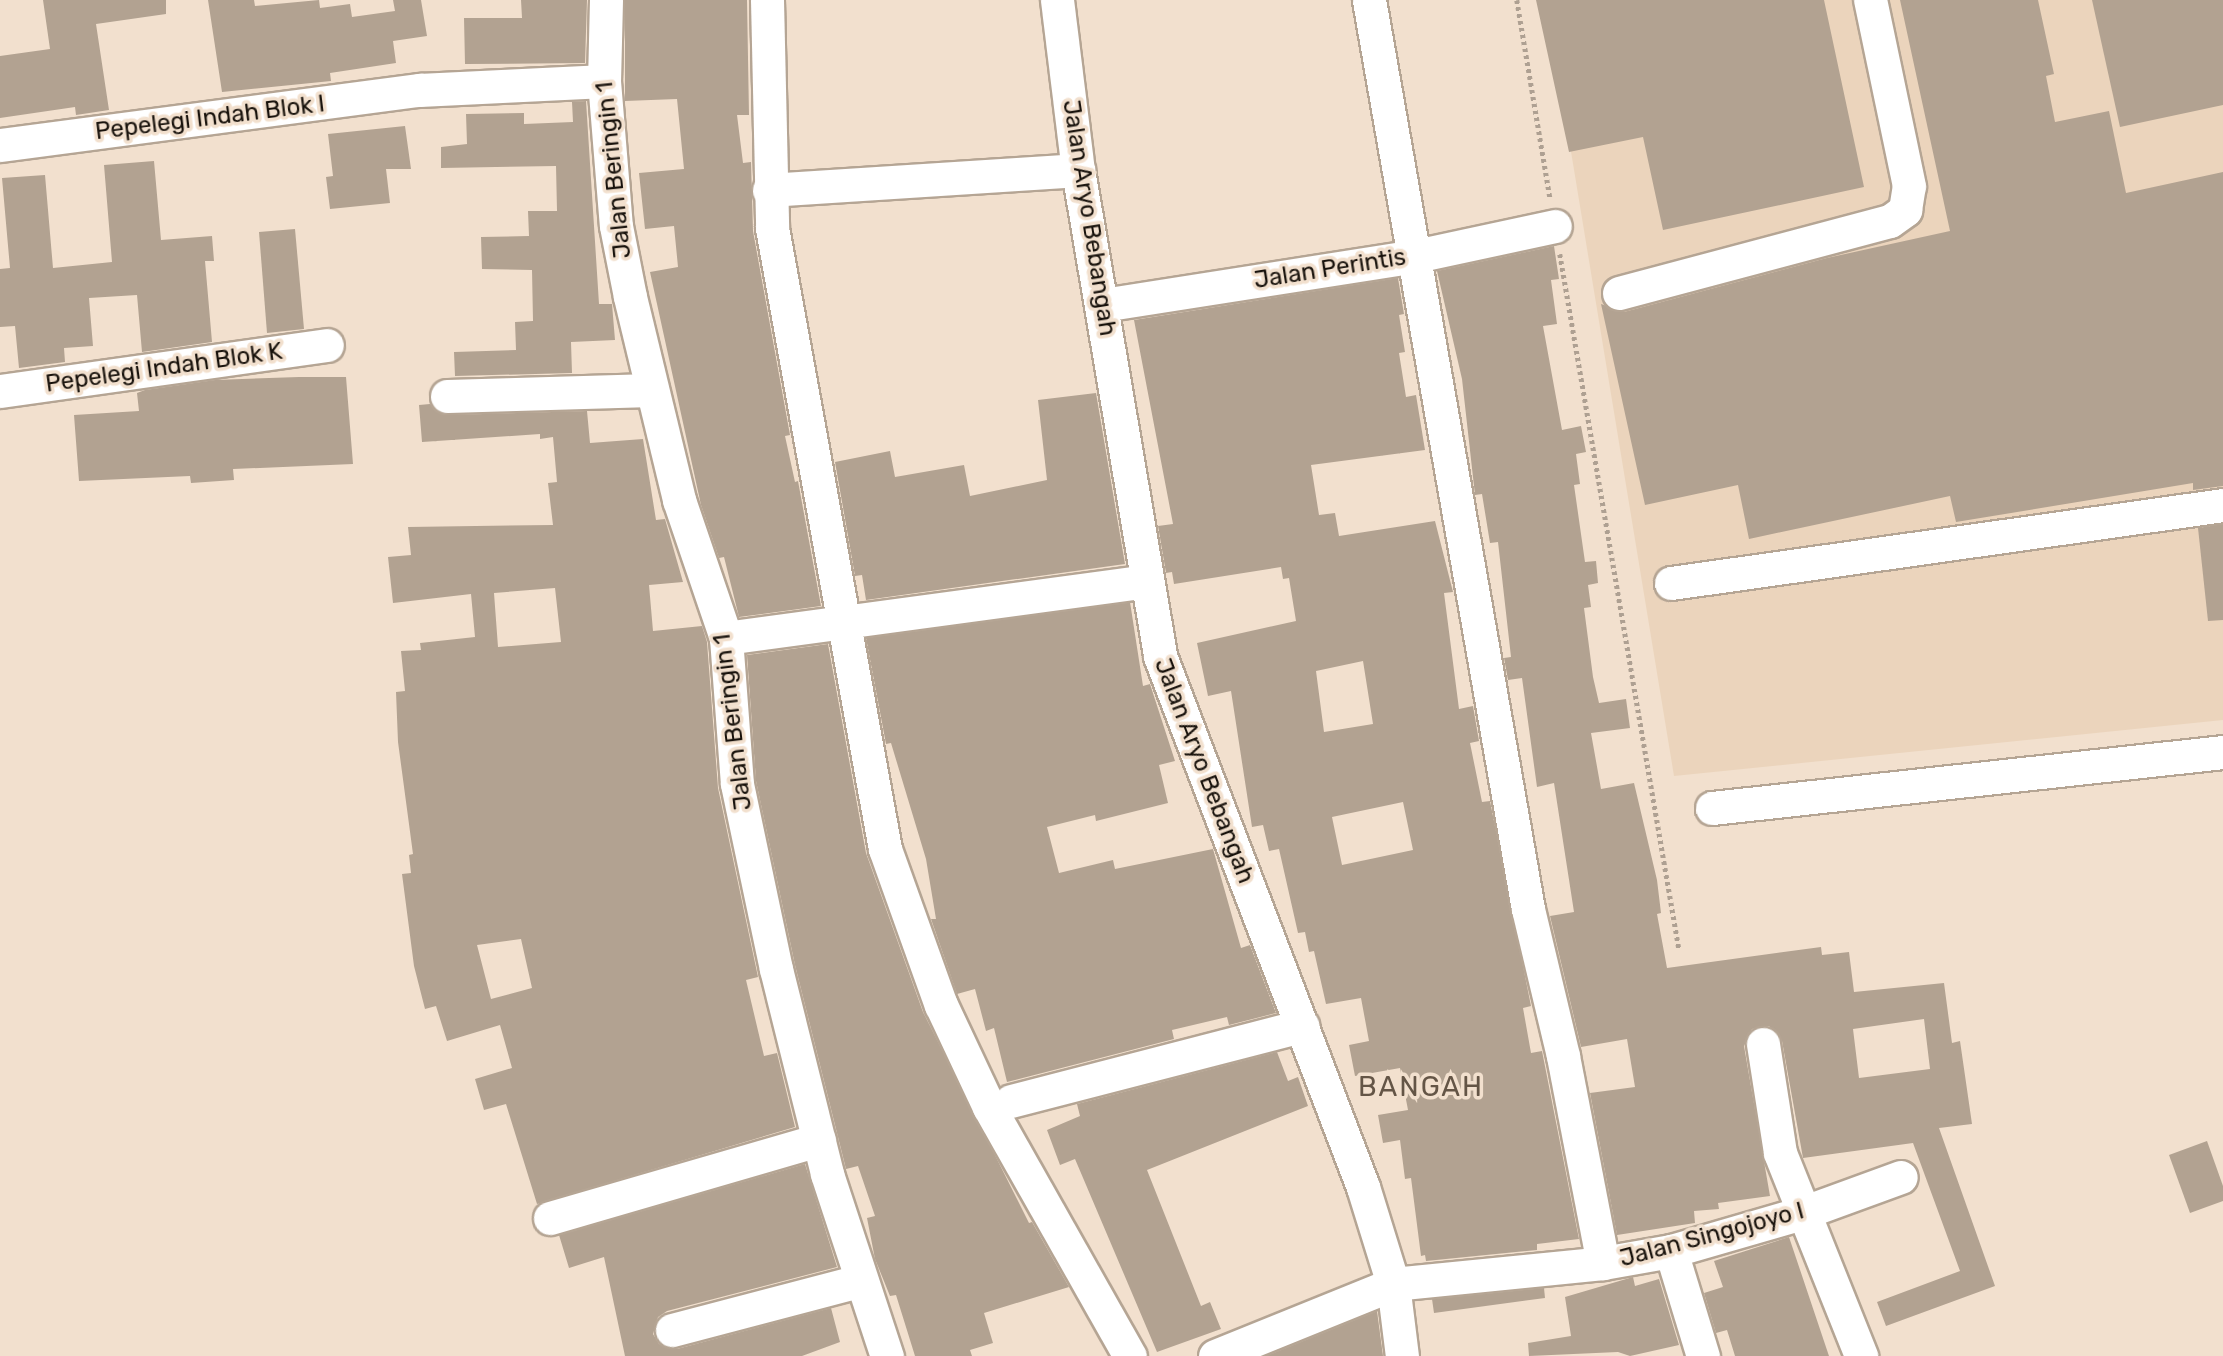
<!DOCTYPE html>
<style>
body{margin:0}
#map{position:relative;width:2223px;height:1356px;overflow:hidden;background:#f2e0ce;font-family:Rubik,sans-serif}
div>[style]{position:absolute}
.built>*{inset:0;background:#ebd4bc}
.building>*{inset:0;background:#b2a291}
.path>*{height:4.5px;margin-top:-2.25px;transform-origin:0;background:repeating-linear-gradient(90deg,#aea092 0 3.5px,transparent 0 7px)}
.roads{filter:drop-shadow(2px 0 #b5a594) drop-shadow(-2px 0 #b5a594) drop-shadow(0 2px #b5a594) drop-shadow(0 -2px #b5a594)}
.minor>*{height:33px;margin:-16.5px;padding:0 16.5px;transform-origin:16.5px;border-radius:16.5px;background:#fff}
span{translate:-50% -50%;white-space:nowrap;text-align:center;line-height:1.15;-webkit-text-stroke:7px #f2e0ce;paint-order:stroke}
.street-label{font-size:24px;color:#18120c}
.quarter-label{font-size:28px;color:#645546;letter-spacing:2px}
</style>
<div id="map">
<div class="built">
<div style="clip-path:polygon(1546px 0,2223px 0,2223px 720px,1674px 776px)"></div>
</div>
<div class="building">
<div style="clip-path:polygon(43px 0,166px 0,166px 14px,96px 24px,109px 110px,76px 115px,75px 107px,0 118px,0 56px,50px 49px)"></div>
<div style="clip-path:polygon(208px 0,254px 0,255px 6px,319px 0,320px 8px,350px 4px,352px 17px,395px 11px,393px 0,421px 0,427px 36px,393px 41px,396px 63px,330px 73px,331px 81px,222px 92px)"></div>
<div style="clip-path:polygon(521px 0,587px 0,585px 63px,465px 64px,464px 18px,522px 18px)"></div>
<div style="clip-path:polygon(625px 0,747px 0,749px 115px,737px 115px,743px 163px,751px 162px,753px 231px,790px 435px,785px 436px,795px 482px,798px 481px,821px 606px,739px 617px,724px 557px,719px 558px,701px 505px,650px 272px,678px 267px,674px 226px,645px 229px,639px 173px,684px 169px,677px 99px,625px 101px)"></div>
<div style="clip-path:polygon(1536px 0,1824px 0,1864px 187px,1663px 230px,1643px 137px,1569px 152px)"></div>
<div style="clip-path:polygon(1900px 0,2038px 0,2054px 74px,2046px 76px,2055px 122px,2109px 111px,2126px 193px,2223px 172px,2223px 486px,2193px 490px,2193px 483px,1956px 522px,1950px 496px,1749px 539px,1738px 485px,1645px 505px,1601px 304px,1624px 312px,1827px 258px,1950px 231px)"></div>
<div style="clip-path:polygon(2092px 0,2223px 0,2223px 105px,2120px 127px)"></div>
<div style="clip-path:polygon(586px 101px,599px 304px,612px 304px,615px 340px,571px 342px,572px 373px,455px 376px,454px 352px,516px 350px,515px 322px,533px 321px,532px 270px,482px 269px,481px 237px,529px 236px,528px 211px,557px 211px,556px 166px,441px 168px,441px 147px,467px 144px,466px 114px,524px 113px,524px 124px,573px 122px,572px 102px)"></div>
<div style="clip-path:polygon(405px 126px,411px 169px,386px 169px,390px 203px,330px 209px,326px 177px,333px 176px,328px 134px)"></div>
<div style="clip-path:polygon(154px 161px,161px 240px,212px 236px,214px 261px,205px 261px,212px 342px,142px 352px,137px 295px,89px 298px,93px 346px,64px 348px,65px 362px,19px 368px,15px 326px,0 327px,0 269px,10px 268px,2px 178px,45px 175px,53px 268px,112px 262px,104px 165px)"></div>
<div style="clip-path:polygon(295px 229px,304px 329px,267px 333px,259px 232px)"></div>
<div style="clip-path:polygon(evenodd,1554px 246px,1559px 279px,1551px 280px,1557px 324px,1543px 326px,1562px 430px,1581px 426px,1586px 452px,1576px 454px,1580px 484px,1574px 485px,1585px 562px,1596px 561px,1598px 583px,1588px 585px,1591px 607px,1584px 608px,1593px 677px,1599px 703px,1626px 699px,1630px 728px,1591px 733px,1601px 789px,1634px 783px,1657px 880px,1661px 913px,1657px 914px,1667px 968px,1821px 947px,1822px 955px,1849px 952px,1854px 992px,1944px 983px,1952px 1043px,1960px 1041px,1972px 1124px,1939px 1128px,1995px 1286px,1886px 1326px,1877px 1302px,1960px 1271px,1913px 1143px,1803px 1158px,1782px 1041px,1769px 1026px,1752px 1029px,1744px 1046px,1770px 1196px,1718px 1203px,1719px 1209px,1694px 1211px,1695px 1223px,1617px 1235px,1590px 1093px,1635px 1087px,1627px 1039px,1581px 1047px,1550px 916px,1574px 912px,1554px 783px,1537px 787px,1522px 678px,1508px 680px,1504px 658px,1511px 657px,1498px 542px,1490px 543px,1482px 494px,1475px 495px,1462px 379px,1437px 271px,1554px 246px,1924px 1019px,1930px 1069px,1859px 1078px,1853px 1029px,1924px 1019px)"></div>
<div style="clip-path:polygon(evenodd,1398px 278px,1404px 314px,1399px 315px,1405px 352px,1399px 353px,1406px 397px,1416px 395px,1425px 450px,1311px 465px,1319px 515px,1335px 513px,1339px 536px,1435px 521px,1453px 592px,1444px 593px,1459px 709px,1473px 706px,1479px 741px,1470px 743px,1482px 802px,1490px 801px,1531px 1006px,1523px 1008px,1531px 1053px,1542px 1051px,1579px 1239px,1537px 1244px,1537px 1250px,1426px 1261px,1425px 1255px,1421px 1256px,1411px 1178px,1405px 1179px,1400px 1140px,1383px 1143px,1378px 1115px,1408px 1110px,1400px 1068px,1355px 1076px,1349px 1045px,1369px 1041px,1361px 998px,1326px 1004px,1314px 951px,1309px 952px,1305px 932px,1298px 933px,1279px 849px,1269px 851px,1263px 825px,1252px 827px,1231px 691px,1208px 696px,1197px 643px,1296px 621px,1289px 578px,1283px 579px,1281px 567px,1174px 584px,1172px 572px,1166px 573px,1158px 526px,1173px 524px,1134px 320px,1398px 278px,1363px 661px,1373px 724px,1324px 732px,1316px 671px,1363px 661px,1398px 278px,1403px 802px,1413px 850px,1342px 865px,1332px 817px,1403px 802px)"></div>
<div style="clip-path:polygon(299px 377px,346px 377px,353px 464px,233px 469px,234px 480px,191px 483px,190px 476px,79px 481px,74px 415px,139px 411px,137px 393px,145px 390px,215px 380px)"></div>
<div style="clip-path:polygon(1096px 393px,1125px 564px,866px 600px,862px 575px,855px 576px,835px 462px,890px 451px,895px 477px,964px 465px,970px 496px,1047px 480px,1038px 400px)"></div>
<div style="clip-path:polygon(evenodd,430px 404px,448px 415px,587px 411px,590px 443px,643px 439px,656px 520px,665px 519px,683px 582px,649px 585px,653px 631px,702px 626px,707px 642px,718px 788px,758px 977px,746px 980px,764px 1056px,777px 1053px,795px 1127px,537px 1204px,506px 1104px,484px 1110px,475px 1079px,512px 1068px,500px 1025px,447px 1041px,436px 1006px,425px 1009px,414px 966px,402px 874px,411px 873px,409px 855px,413px 854px,398px 742px,396px 692px,405px 691px,401px 651px,421px 650px,420px 643px,475px 637px,471px 594px,393px 603px,388px 557px,411px 555px,408px 527px,553px 525px,548px 483px,557px 482px,553px 437px,540px 439px,540px 434px,422px 442px,419px 405px,430px 404px,555px 588px,561px 642px,498px 647px,494px 593px,555px 588px,430px 404px,521px 939px,532px 988px,491px 999px,477px 945px,521px 939px)"></div>
<div style="clip-path:polygon(2223px 524px,2223px 620px,2208px 621px,2198px 528px)"></div>
<div style="clip-path:polygon(1130px 602px,1143px 686px,1150px 684px,1175px 761px,1159px 765px,1168px 803px,1096px 821px,1095px 815px,1047px 827px,1059px 873px,1113px 860px,1115px 869px,1213px 849px,1241px 948px,1250px 945px,1276px 1013px,1229px 1025px,1227px 1017px,1172px 1030px,1174px 1039px,1007px 1082px,994px 1028px,986px 1031px,975px 989px,957px 994px,931px 919px,936px 919px,926px 859px,891px 743px,886px 744px,866px 638px)"></div>
<div style="clip-path:polygon(828px 644px,866px 853px,923px 1012px,1029px 1223px,1032px 1222px,1069px 1287px,984px 1313px,993px 1343px,970px 1350px,972px 1356px,915px 1356px,896px 1295px,890px 1296px,875px 1259px,867px 1218px,875px 1216px,858px 1166px,846px 1169px,795px 965px,756px 781px,747px 655px)"></div>
<div style="clip-path:polygon(1277px 1052px,1288px 1081px,1298px 1077px,1308px 1106px,1147px 1170px,1201px 1306px,1210px 1302px,1221px 1329px,1157px 1352px,1075px 1159px,1060px 1165px,1047px 1130px,1080px 1116px,1077px 1104px)"></div>
<div style="clip-path:polygon(2207px 1141px,2223px 1186px,2223px 1201px,2190px 1213px,2169px 1155px)"></div>
<div style="clip-path:polygon(805px 1164px,837px 1267px,667px 1311px,658px 1317px,653px 1334px,659px 1344px,677px 1349px,831px 1308px,840px 1342px,802px 1356px,625px 1356px,604px 1257px,569px 1268px,559px 1235px)"></div>
<div style="clip-path:polygon(1789px 1237px,1829px 1356px,1735px 1356px,1727px 1330px,1716px 1333px,1704px 1293px,1723px 1287px,1714px 1261px)"></div>
<div style="clip-path:polygon(1633px 1277px,1635px 1286px,1659px 1279px,1679px 1345px,1630px 1356px,1618px 1352px,1529px 1356px,1528px 1343px,1571px 1336px,1565px 1297px)"></div>
<div style="clip-path:polygon(1544px 1288px,1545px 1298px,1434px 1313px,1432px 1299px)"></div>
<div style="clip-path:polygon(1377px 1311px,1383px 1356px,1266px 1356px)"></div>
</div>
<div class="path">
<div style="left:1517px;top:0;width:200px;rotate:80.5deg"></div>
<div style="left:1560px;top:254px;width:705px;rotate:80.28deg"></div>
</div>
<div class="roads">
<div class="minor">
<div style="left:606px;top:0;width:81px;rotate:91.4deg"></div>
<div style="left:604px;top:81px;width:145px;rotate:85.3deg"></div>
<div style="left:616px;top:226px;width:72px;rotate:78.8deg"></div>
<div style="left:630px;top:297px;width:209px;rotate:76.4deg"></div>
<div style="left:679px;top:500px;width:146px;rotate:71.2deg"></div>
<div style="left:726px;top:638px;width:146px;rotate:85.7deg"></div>
<div style="left:737px;top:784px;width:189px;rotate:78.1deg"></div>
<div style="left:776px;top:969px;width:211px;rotate:76deg"></div>
<div style="left:827px;top:1174px;width:192px;rotate:71.8deg"></div>
<div style="left:767px;top:0;width:228px;rotate:88.7deg"></div>
<div style="left:772px;top:228px;width:631px;rotate:79.69deg"></div>
<div style="left:885px;top:849px;width:166px;rotate:70.3deg"></div>
<div style="left:941px;top:1005px;width:113px;rotate:64.8deg"></div>
<div style="left:989px;top:1107px;width:286px;rotate:60.5deg"></div>
<div style="left:1057px;top:0;width:171px;rotate:83deg"></div>
<div style="left:1078px;top:170px;width:493px;rotate:80.4deg"></div>
<div style="left:1160px;top:656px;width:568px;rotate:69.08deg"></div>
<div style="left:1363px;top:1187px;width:102px;rotate:72.8deg"></div>
<div style="left:1393px;top:1284px;width:73px;rotate:82.9deg"></div>
<div style="left:1369px;top:0;width:923px;rotate:80.08deg"></div>
<div style="left:1528px;top:909px;width:151px;rotate:76.6deg"></div>
<div style="left:1563px;top:1056px;width:211px;rotate:79.1deg"></div>
<div style="left:0;top:145px;width:424px;rotate:-7.5deg"></div>
<div style="left:420px;top:90px;width:184px;rotate:-2.8deg"></div>
<div style="left:769px;top:190px;width:310px;rotate:-3.7deg"></div>
<div style="left:1619px;top:293px;width:280px;rotate:-14.9deg"></div>
<div style="left:1890px;top:221px;width:19px;rotate:-36deg"></div>
<div style="left:1905px;top:210px;width:24px;rotate:-81deg"></div>
<div style="left:1909px;top:186px;width:190px;rotate:-101.8deg"></div>
<div style="left:1103px;top:305px;width:317px;rotate:-8.9deg"></div>
<div style="left:1416px;top:256px;width:142px;rotate:-12.2deg"></div>
<div style="left:0;top:391px;width:330px;rotate:-8deg"></div>
<div style="left:447px;top:396px;width:205px;rotate:-1.7deg"></div>
<div style="left:1671px;top:583px;width:557px;rotate:-8.04deg"></div>
<div style="left:726px;top:638px;width:423px;rotate:-7.7deg"></div>
<div style="left:1712px;top:808px;width:514px;rotate:-6.25deg"></div>
<div style="left:1763px;top:1044px;width:110px;rotate:81.1deg"></div>
<div style="left:1780px;top:1153px;width:219px;rotate:68.2deg"></div>
<div style="left:1011px;top:1101px;width:301px;rotate:-14.5deg"></div>
<div style="left:550px;top:1218px;width:280px;rotate:-16.2deg"></div>
<div style="left:1671px;top:1251px;width:110px;rotate:73.1deg"></div>
<div style="left:672px;top:1330px;width:193px;rotate:-14.7deg"></div>
<div style="left:1215px;top:1356px;width:192px;rotate:-22deg"></div>
<div style="left:1393px;top:1284px;width:211px;rotate:-5.7deg"></div>
<div style="left:1603px;top:1263px;width:69px;rotate:-10deg"></div>
<div style="left:1671px;top:1251px;width:136px;rotate:-16.2deg"></div>
<div style="left:1802px;top:1213px;width:105px;rotate:-20deg"></div>
</div>
</div>
<div class="street-label">
<span style="left:210px;top:118px;rotate:-7deg">Pepelegi Indah Blok I</span>
<span style="left:614px;top:170px;rotate:-96deg">Jalan Beringin 1</span>
<span style="left:1089px;top:218px;rotate:81deg">Jalan Aryo Bebangah</span>
<span style="left:1330px;top:269px;rotate:-9deg">Jalan Perintis</span>
<span style="left:164px;top:368px;rotate:-8deg">Pepelegi Indah Blok K</span>
<span style="left:733px;top:722px;rotate:-97deg">Jalan Beringin 1</span>
<span style="left:1204px;top:771px;rotate:69deg">Jalan Aryo Bebangah</span>
<span style="left:1712px;top:1235px;rotate:-15deg">Jalan Singojoyo I</span>
</div>
<div class="quarter-label">
<span style="left:1421px;top:1087px">BANGAH</span>
</div>
</div>
